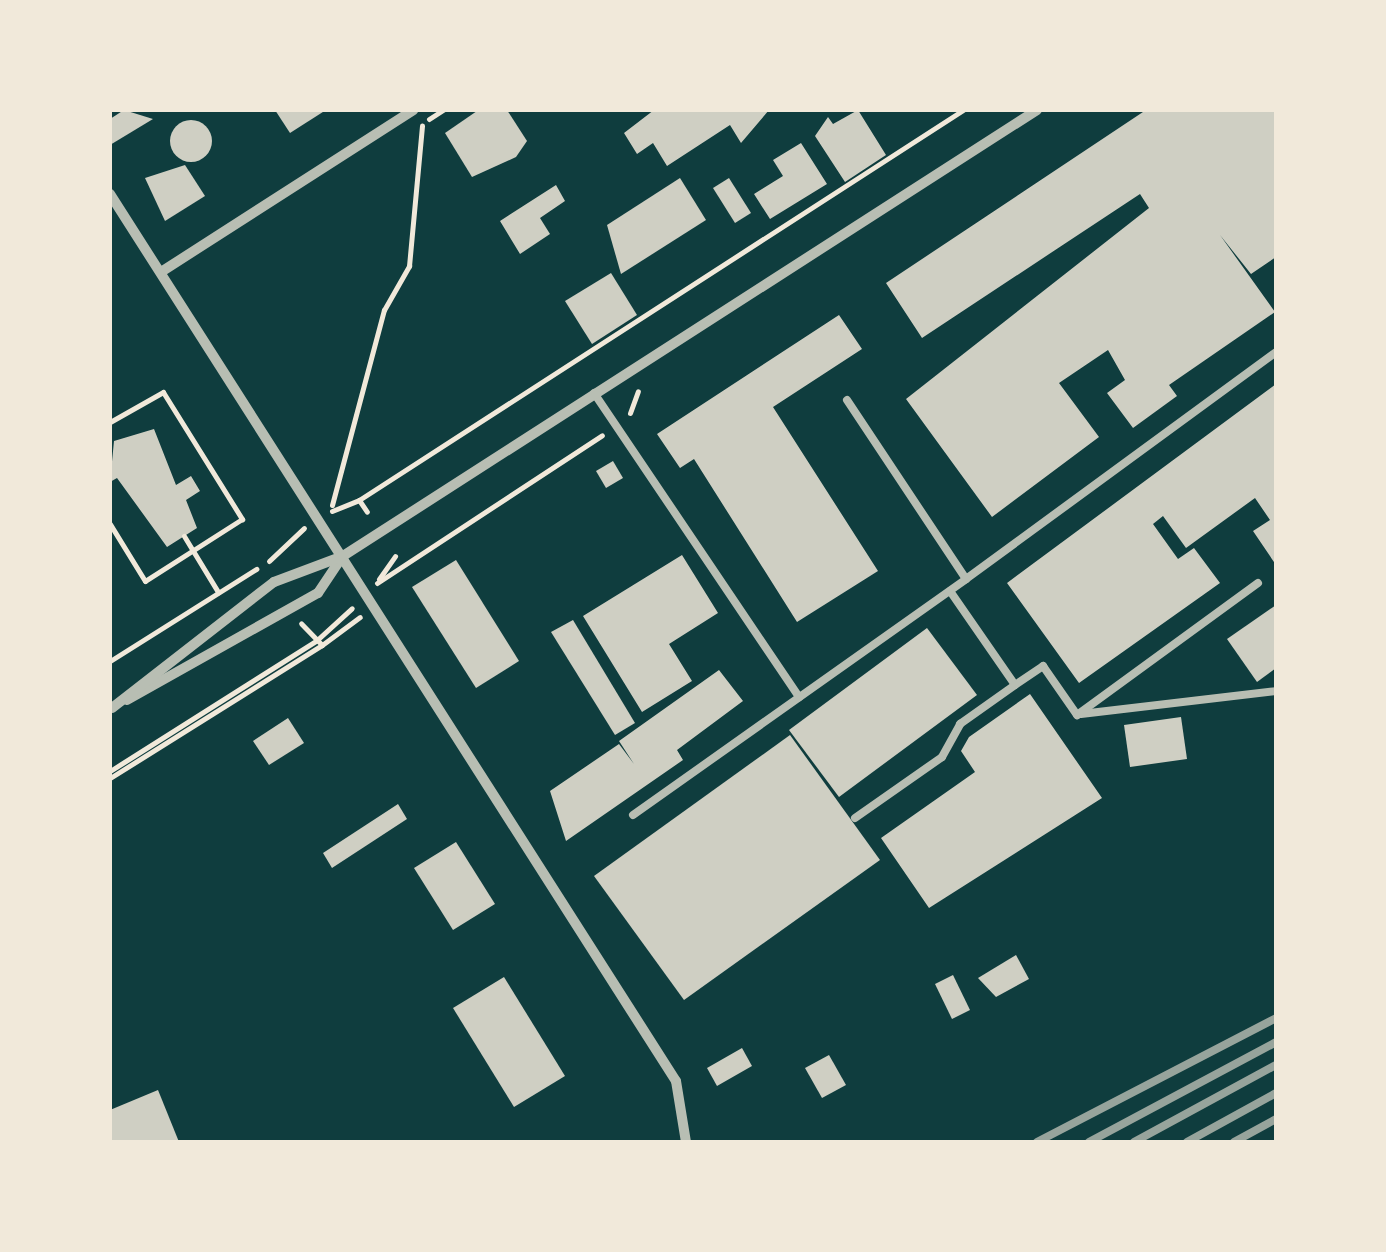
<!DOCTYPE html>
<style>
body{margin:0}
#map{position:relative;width:1386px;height:1252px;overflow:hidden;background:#0f3d3e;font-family:"Crimson Pro",serif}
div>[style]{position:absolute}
.building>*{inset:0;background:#cfcfc3}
.round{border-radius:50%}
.path>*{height:5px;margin:-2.5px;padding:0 2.5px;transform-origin:2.5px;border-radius:2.5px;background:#f1e9da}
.service>*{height:8px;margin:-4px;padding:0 4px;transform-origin:4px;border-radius:4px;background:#b8beb3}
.minor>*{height:10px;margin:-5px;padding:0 5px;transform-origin:5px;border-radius:5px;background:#b8beb3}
.rail>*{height:8px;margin:-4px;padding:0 4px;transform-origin:4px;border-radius:4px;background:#97a49c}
span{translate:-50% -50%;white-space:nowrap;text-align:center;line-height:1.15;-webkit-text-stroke:10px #f1e9da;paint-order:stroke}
.frame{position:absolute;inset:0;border:112px solid #f1e9da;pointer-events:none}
</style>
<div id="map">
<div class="building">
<div style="clip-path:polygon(124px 110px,153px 119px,110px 145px,110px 119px)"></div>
<div style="clip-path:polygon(275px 110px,326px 110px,290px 133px)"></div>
<div style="clip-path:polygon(507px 110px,527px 141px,516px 157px,472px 177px,445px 133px,477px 111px)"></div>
<div style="clip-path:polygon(654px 110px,769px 110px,741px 143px,730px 125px,667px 166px,653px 143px,637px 154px,624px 133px)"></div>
<div style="clip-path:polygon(858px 110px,886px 155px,845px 182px,815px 136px,828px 117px,833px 124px)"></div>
<div style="clip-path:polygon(1146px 110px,1276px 110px,1276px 257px,1251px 274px,1220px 235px,1275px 312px,1169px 385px,1177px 396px,1133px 428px,1107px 393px,1125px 380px,1108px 350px,1059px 383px,1099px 437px,992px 517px,906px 399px,1149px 208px,1140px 194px,922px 338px,886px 283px)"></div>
<div class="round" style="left:170px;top:120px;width:42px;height:42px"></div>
<div style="clip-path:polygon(801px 143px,827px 184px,770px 219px,754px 194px,783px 176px,773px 160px)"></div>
<div style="clip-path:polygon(185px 165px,205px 196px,165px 221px,145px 178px)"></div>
<div style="clip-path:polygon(680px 178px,706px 220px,621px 274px,607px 225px)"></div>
<div style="clip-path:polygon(729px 178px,751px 213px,735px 223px,713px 188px)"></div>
<div style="clip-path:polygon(556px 185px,565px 201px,540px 218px,550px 234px,520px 254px,500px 221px)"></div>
<div style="clip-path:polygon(611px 273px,637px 315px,592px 344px,565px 301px)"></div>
<div style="clip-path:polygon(839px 315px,862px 349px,773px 407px,878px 571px,797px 622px,694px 459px,680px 468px,657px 434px)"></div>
<div style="clip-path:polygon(1276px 384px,1276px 565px,1253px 531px,1270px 520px,1255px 498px,1186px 548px,1163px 516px,1153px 524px,1178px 559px,1194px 548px,1220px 583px,1079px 683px,1007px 583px)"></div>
<div style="clip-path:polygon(154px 429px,176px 485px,191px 476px,200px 491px,186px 500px,197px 528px,167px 547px,117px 478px,110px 482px,114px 441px)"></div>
<div style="clip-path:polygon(613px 461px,623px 478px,606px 488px,596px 471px)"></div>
<div style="clip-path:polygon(682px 555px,718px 613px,669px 644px,692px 681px,642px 712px,583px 616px)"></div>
<div style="clip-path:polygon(456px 560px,519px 661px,476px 688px,412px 587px)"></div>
<div style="clip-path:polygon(1276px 605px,1276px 668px,1257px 682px,1227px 639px)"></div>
<div style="clip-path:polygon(573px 620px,635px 723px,615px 735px,551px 632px)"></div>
<div style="clip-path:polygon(927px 628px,977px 695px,839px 797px,789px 730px)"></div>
<div style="clip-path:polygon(719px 670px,743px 701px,677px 750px,683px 760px,566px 841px,550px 791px,619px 744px,634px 764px,619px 741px)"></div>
<div style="clip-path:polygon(1030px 694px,1102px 798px,929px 908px,881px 838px,975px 772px,961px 751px,969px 737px)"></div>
<div style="clip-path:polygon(1181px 717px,1187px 759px,1130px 767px,1124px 725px)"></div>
<div style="clip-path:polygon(288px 718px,304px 743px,269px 765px,253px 741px)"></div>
<div style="clip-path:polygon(790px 735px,880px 860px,684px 1000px,594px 876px)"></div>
<div style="clip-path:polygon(398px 804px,407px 819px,332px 868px,323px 853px)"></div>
<div style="clip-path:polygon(456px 842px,495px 904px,453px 930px,414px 868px)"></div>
<div style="clip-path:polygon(1016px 955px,1029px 979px,996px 997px,978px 978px)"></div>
<div style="clip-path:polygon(953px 975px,970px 1010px,952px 1019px,935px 984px)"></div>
<div style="clip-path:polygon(504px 977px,565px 1076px,514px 1107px,453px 1008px)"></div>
<div style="clip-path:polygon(742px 1048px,752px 1066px,717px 1086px,707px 1068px)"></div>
<div style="clip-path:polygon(829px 1055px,846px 1085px,822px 1098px,805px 1068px)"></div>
<div style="clip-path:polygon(158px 1090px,179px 1142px,110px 1142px,110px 1110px)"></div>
</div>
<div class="path">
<div style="left:429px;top:119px;width:17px;rotate:-33deg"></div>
<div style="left:630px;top:413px;width:23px;rotate:-70deg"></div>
<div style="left:110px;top:422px;width:61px;rotate:-29.5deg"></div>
<div style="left:163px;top:392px;width:150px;rotate:58.1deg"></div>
<div style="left:242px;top:519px;width:115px;rotate:147.4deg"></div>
<div style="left:145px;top:581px;width:67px;rotate:-121.6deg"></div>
<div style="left:359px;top:500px;width:719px;rotate:-32.85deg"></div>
<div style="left:332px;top:505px;width:202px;rotate:-75.1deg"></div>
<div style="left:384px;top:310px;width:51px;rotate:-60.4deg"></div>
<div style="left:409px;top:266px;width:141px;rotate:-84.7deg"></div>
<div style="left:332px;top:511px;width:29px;rotate:-22deg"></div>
<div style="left:359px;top:500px;width:14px;rotate:56deg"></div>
<div style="left:184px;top:536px;width:66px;rotate:58.7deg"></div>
<div style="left:269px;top:561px;width:48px;rotate:-43.3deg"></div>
<div style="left:379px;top:579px;width:28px;rotate:-55deg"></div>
<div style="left:377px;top:583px;width:269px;rotate:-33.3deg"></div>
<div style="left:322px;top:645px;width:47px;rotate:-36.4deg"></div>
<div style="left:110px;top:661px;width:173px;rotate:-32.2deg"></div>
<div style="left:110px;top:771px;width:245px;rotate:-32.3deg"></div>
<div style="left:317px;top:640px;width:47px;rotate:-42.4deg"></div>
<div style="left:110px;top:778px;width:250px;rotate:-32.1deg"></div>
<div style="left:322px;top:645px;width:30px;rotate:-134deg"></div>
</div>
<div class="service">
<div style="left:594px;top:393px;width:367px;rotate:56deg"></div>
<div style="left:847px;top:400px;width:215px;rotate:56.4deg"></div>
<div style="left:966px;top:579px;width:384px;rotate:-36.2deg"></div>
<div style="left:950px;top:591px;width:114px;rotate:55.3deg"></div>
<div style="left:1015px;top:685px;width:34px;rotate:-34deg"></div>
<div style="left:1043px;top:666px;width:60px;rotate:55.2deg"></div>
<div style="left:1077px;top:715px;width:224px;rotate:-36.1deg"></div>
<div style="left:1081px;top:714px;width:196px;rotate:-6.7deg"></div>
<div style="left:633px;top:815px;width:408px;rotate:-35.3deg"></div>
<div style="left:855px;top:818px;width:106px;rotate:-35deg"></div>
<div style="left:942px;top:757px;width:38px;rotate:-61deg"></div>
<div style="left:960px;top:724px;width:67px;rotate:-35.3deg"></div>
</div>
<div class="minor">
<div style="left:110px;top:194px;width:1052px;rotate:57.46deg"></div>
<div style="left:676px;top:1081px;width:62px;rotate:80.7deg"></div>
<div style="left:161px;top:272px;width:300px;rotate:-32.7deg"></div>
<div style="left:127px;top:700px;width:219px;rotate:-29.3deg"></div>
<div style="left:318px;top:593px;width:43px;rotate:-56.3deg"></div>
<div style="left:112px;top:708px;width:205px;rotate:-37.9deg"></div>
<div style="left:274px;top:582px;width:74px;rotate:-20.6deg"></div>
<div style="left:343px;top:556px;width:825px;rotate:-32.73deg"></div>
</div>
<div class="rail">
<div style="left:1037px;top:1142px;width:269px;rotate:-27.4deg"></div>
<div style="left:1089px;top:1142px;width:212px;rotate:-28.1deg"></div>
<div style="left:1134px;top:1142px;width:162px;rotate:-28.5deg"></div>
<div style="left:1187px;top:1142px;width:102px;rotate:-28.8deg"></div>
<div style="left:1234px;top:1142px;width:48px;rotate:-28.7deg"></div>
</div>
<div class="frame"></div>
</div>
